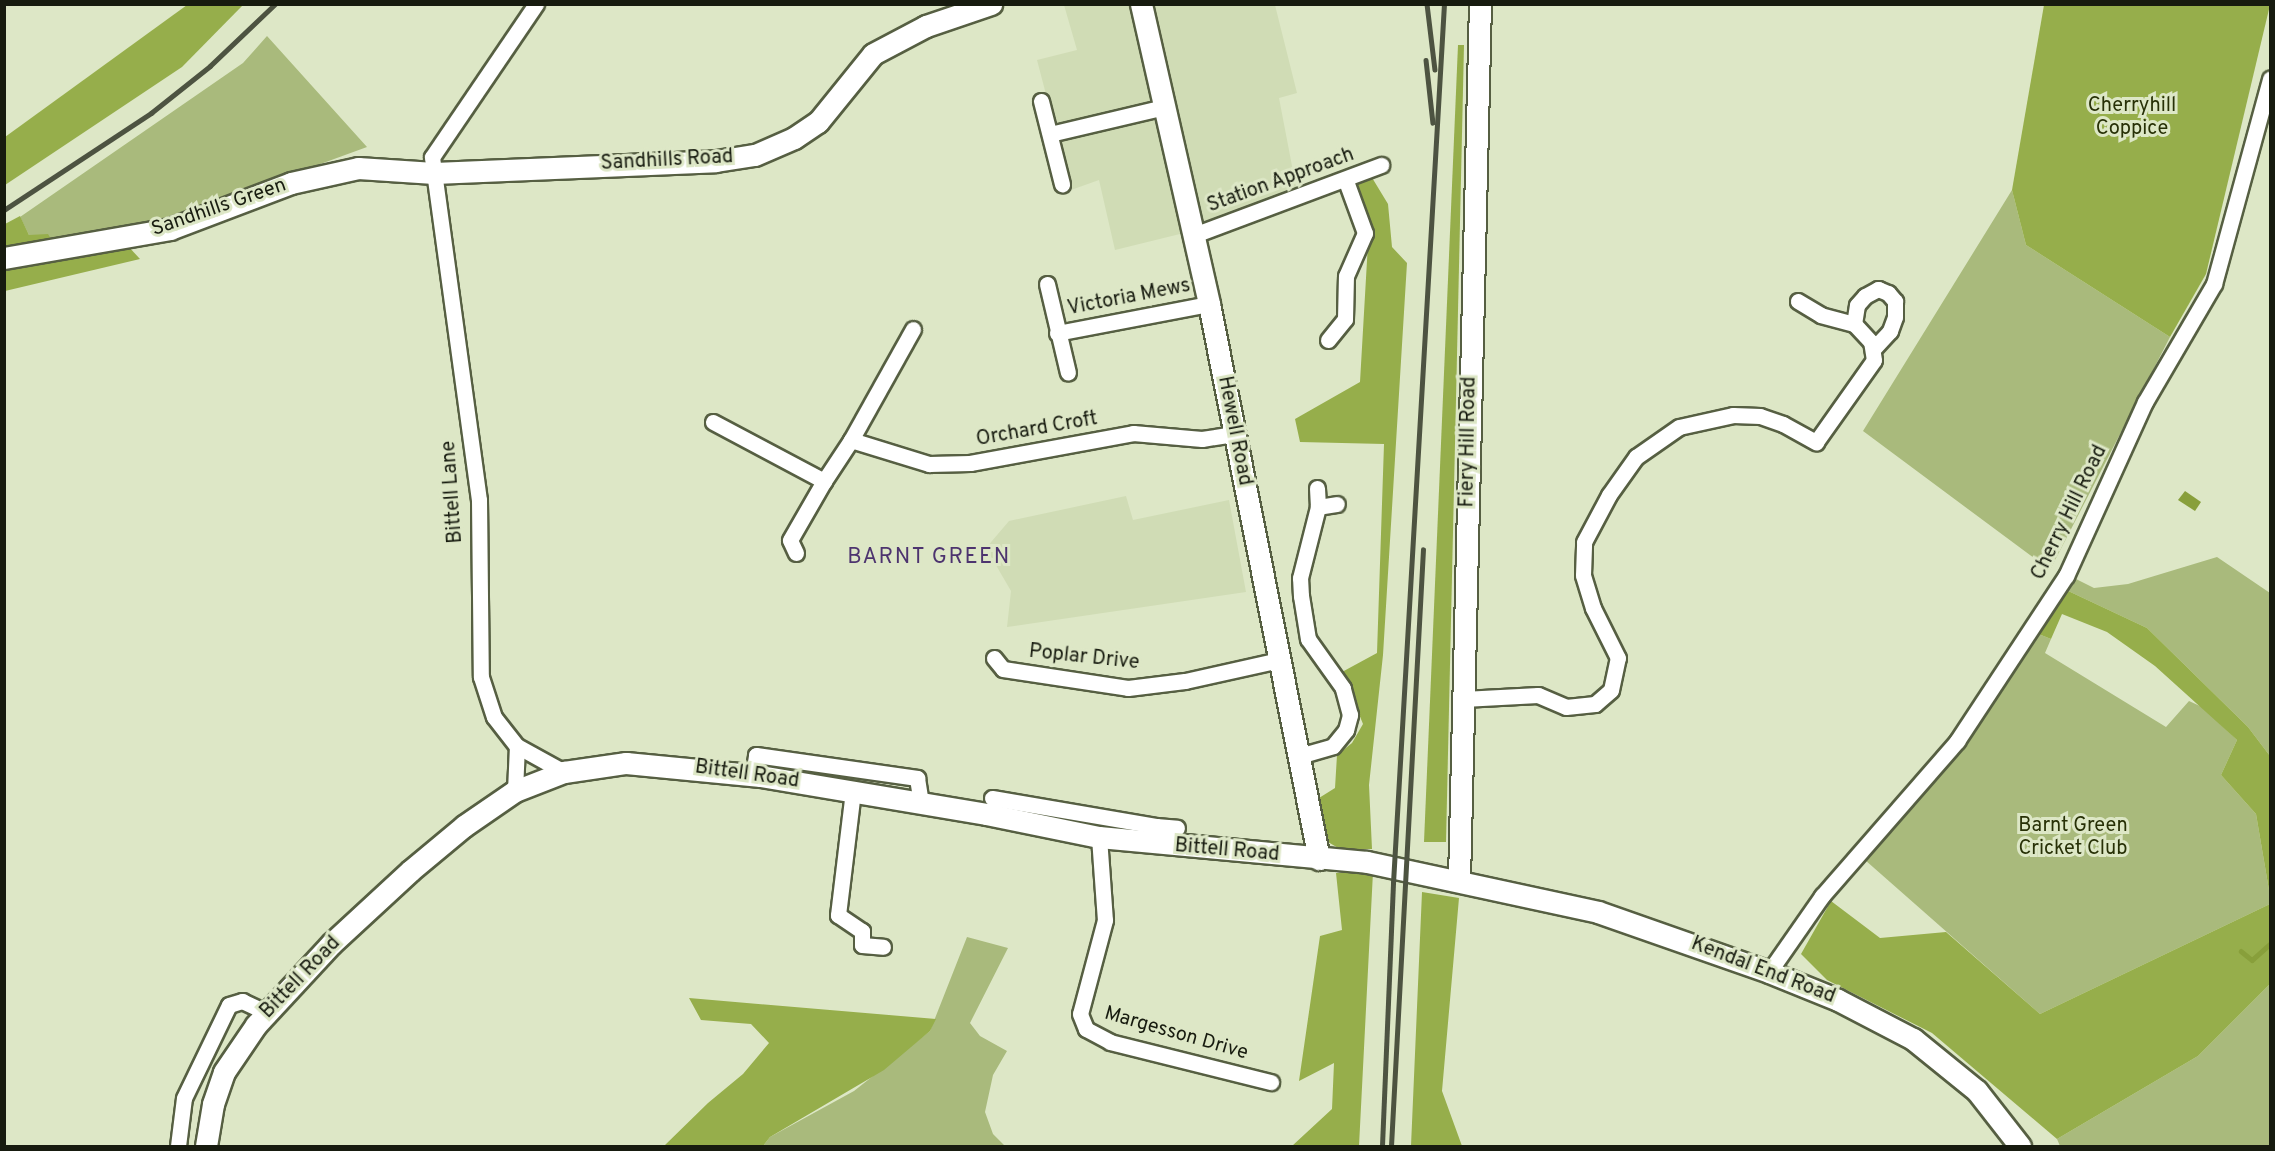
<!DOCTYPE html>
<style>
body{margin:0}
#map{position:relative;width:2275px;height:1151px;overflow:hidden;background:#dde7c6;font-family:Overpass,sans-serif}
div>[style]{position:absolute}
.built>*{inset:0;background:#d0dcb5}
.green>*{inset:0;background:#a9ba7c}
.forest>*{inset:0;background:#96ae4b}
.water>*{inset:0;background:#889f3b}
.stream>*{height:4.5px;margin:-2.25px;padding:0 2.25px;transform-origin:2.25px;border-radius:2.25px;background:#889f3b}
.roads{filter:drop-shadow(2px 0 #565f42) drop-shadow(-2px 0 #565f42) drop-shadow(0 2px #565f42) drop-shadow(0 -2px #565f42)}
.street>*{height:15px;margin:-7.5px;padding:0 7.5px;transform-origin:7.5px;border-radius:7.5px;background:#fff}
.secondary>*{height:21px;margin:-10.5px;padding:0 10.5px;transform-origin:10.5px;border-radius:10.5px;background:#fff}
.rail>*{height:4.5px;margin:-2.25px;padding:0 2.25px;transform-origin:2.25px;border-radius:2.25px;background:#4d5341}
span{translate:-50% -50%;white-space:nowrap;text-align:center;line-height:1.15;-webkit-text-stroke:6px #dde7c6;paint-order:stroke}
.park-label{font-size:20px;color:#273006}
.street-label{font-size:20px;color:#171b0f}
.quarter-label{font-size:22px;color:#4d346f;letter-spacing:1.5px}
.frame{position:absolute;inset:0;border:6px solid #171b0f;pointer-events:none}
</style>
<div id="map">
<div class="built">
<div style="clip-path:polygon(1064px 5px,1275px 5px,1297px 93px,1279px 98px,1297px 192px,1184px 233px,1115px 250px,1099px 180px,1071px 190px,1037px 60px,1077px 50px)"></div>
<div style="clip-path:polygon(1126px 496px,1133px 520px,1229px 500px,1246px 592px,1007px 627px,1011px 591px,986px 548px,1009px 521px)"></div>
</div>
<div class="green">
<div style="clip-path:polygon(267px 36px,367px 147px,156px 224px,54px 244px,29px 235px,20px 217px,243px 63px)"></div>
<div style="clip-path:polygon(2012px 190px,2026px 245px,2170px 337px,2050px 570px,1863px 431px)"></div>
<div style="clip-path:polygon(2217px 557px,2270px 593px,2270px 756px,2248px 727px,2147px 628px,2064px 589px,2072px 577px,2094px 588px,2128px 584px)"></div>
<div style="clip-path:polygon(2036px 633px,2051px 639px,2045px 653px,2166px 727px,2189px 701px,2202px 707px,2237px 740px,2221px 775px,2256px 814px,2270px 896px,2270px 904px,2040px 1014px,1865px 860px,1963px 746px)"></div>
<div style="clip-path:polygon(967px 937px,1008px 948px,970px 1023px,980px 1036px,1007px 1051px,993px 1075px,985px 1112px,993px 1134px,1005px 1146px,763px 1146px,770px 1137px,854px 1091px,930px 1031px)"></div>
<div style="clip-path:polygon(2270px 984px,2270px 1146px,2060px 1146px,2057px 1139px,2198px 1056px)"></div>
</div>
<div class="forest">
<div style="clip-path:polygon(187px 5px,243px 5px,182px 67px,5px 185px,5px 137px)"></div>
<div style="clip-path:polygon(2044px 5px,2270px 5px,2206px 274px,2170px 337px,2026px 245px,2012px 190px)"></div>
<div style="clip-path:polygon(1458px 45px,1464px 45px,1446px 842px,1424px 842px)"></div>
<div style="clip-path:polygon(1371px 176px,1388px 204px,1392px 247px,1407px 263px,1383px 655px,1369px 785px,1372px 849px,1340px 849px,1328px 842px,1319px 798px,1335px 788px,1337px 755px,1352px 743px,1363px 724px,1342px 672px,1377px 653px,1384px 444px,1300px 442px,1295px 419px,1360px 382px,1369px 226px,1352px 183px)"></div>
<div style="clip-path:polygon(20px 216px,29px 235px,48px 234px,54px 244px,5px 253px,5px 224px)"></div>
<div style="clip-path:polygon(128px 246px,140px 259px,5px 291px,5px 265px)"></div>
<div style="clip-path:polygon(2064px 589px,2147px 628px,2248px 727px,2270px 756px,2270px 896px,2256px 814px,2221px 775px,2237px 740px,2155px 666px,2107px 632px,2062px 614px,2051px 639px,2036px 633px)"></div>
<div style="clip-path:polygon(1373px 872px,1359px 1146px,1292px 1146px,1332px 1109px,1334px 1063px,1299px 1081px,1320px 936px,1342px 930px,1336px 873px)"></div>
<div style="clip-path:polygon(1422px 892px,1459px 898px,1442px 1091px,1462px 1146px,1411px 1146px)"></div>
<div style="clip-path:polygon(1831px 901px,1880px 938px,1946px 932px,2040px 1014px,2270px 904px,2270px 984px,2198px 1056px,2057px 1139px,1932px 1033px,1827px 980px,1801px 954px)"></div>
<div style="clip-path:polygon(689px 998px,936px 1019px,930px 1031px,884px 1070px,770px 1137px,763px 1146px,664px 1146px,708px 1103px,743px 1074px,769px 1043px,751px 1024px,701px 1020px)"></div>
</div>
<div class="water">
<div style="clip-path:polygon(2185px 491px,2201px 502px,2195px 511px,2178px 500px)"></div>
</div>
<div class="stream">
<div style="left:2241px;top:951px;width:14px;rotate:39deg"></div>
<div style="left:2252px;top:960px;width:24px;rotate:-42deg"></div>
</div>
<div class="roads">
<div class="street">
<div style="left:536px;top:4px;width:185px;rotate:124.2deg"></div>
<div style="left:432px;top:157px;width:346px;rotate:82.2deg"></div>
<div style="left:479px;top:500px;width:177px;rotate:89.4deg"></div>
<div style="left:481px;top:677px;width:42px;rotate:72deg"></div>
<div style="left:494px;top:717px;width:37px;rotate:52deg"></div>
<div style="left:517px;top:746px;width:54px;rotate:29deg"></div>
<div style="left:1041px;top:101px;width:86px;rotate:75.8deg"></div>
<div style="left:1050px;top:134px;width:117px;rotate:-13.3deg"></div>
<div style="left:1194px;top:235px;width:200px;rotate:-20.5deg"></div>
<div style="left:1047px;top:284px;width:91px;rotate:76.7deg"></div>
<div style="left:1854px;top:324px;width:19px;rotate:-81deg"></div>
<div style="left:1857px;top:305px;width:12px;rotate:-48deg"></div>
<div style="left:1865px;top:296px;width:15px;rotate:-28deg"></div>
<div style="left:1878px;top:289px;width:11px;rotate:22deg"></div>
<div style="left:1888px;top:293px;width:11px;rotate:49deg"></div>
<div style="left:1895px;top:301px;width:16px;rotate:90deg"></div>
<div style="left:1895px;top:317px;width:15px;rotate:110deg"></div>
<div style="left:1890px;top:331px;width:23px;rotate:133deg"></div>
<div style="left:1057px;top:333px;width:155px;rotate:-10.8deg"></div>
<div style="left:1328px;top:340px;width:27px;rotate:-51deg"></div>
<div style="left:1345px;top:319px;width:43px;rotate:-88.7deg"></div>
<div style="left:1346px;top:276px;width:47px;rotate:-66.2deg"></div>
<div style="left:1365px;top:233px;width:55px;rotate:-110.1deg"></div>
<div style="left:713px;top:422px;width:126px;rotate:28deg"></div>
<div style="left:824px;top:481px;width:49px;rotate:-56.6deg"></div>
<div style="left:851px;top:440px;width:82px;rotate:17.1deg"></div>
<div style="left:929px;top:464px;width:41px;rotate:-1.4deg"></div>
<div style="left:970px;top:463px;width:166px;rotate:-10.4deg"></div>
<div style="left:1133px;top:433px;width:69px;rotate:5deg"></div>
<div style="left:1202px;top:439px;width:32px;rotate:-9deg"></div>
<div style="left:851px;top:440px;width:127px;rotate:-60.8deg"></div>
<div style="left:1318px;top:507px;width:19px;rotate:-9deg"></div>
<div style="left:796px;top:553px;width:14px;rotate:-115deg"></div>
<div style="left:790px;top:540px;width:68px;rotate:-60deg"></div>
<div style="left:994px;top:658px;width:14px;rotate:51deg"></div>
<div style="left:1003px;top:669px;width:126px;rotate:8.6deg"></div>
<div style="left:1128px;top:688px;width:57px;rotate:-7deg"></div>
<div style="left:1185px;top:681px;width:96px;rotate:-12.6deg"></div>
<div style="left:1463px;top:699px;width:75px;rotate:-3.1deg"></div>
<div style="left:1538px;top:695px;width:30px;rotate:23deg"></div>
<div style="left:1566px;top:707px;width:29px;rotate:-6deg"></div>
<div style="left:1595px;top:704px;width:21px;rotate:-41deg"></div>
<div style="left:1611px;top:690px;width:33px;rotate:-78deg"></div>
<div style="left:1618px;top:658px;width:56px;rotate:-116.6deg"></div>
<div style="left:1593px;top:608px;width:34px;rotate:-107deg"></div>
<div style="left:1583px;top:575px;width:33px;rotate:-88deg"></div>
<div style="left:1584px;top:542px;width:53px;rotate:-62deg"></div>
<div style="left:1609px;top:495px;width:47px;rotate:-54.6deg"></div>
<div style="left:1636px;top:457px;width:52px;rotate:-34.9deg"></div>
<div style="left:1679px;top:427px;width:55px;rotate:-12.5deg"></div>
<div style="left:1733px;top:415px;width:27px;rotate:2deg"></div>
<div style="left:1760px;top:416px;width:24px;rotate:19deg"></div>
<div style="left:1783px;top:424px;width:38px;rotate:29deg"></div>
<div style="left:1816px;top:442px;width:100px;rotate:-54.7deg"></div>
<div style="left:1874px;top:360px;width:18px;rotate:-99deg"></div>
<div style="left:1871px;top:342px;width:25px;rotate:-133deg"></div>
<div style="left:1854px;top:324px;width:34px;rotate:-165deg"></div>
<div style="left:1821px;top:315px;width:27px;rotate:-149deg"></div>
<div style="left:1299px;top:756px;width:35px;rotate:-16deg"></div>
<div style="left:1333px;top:746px;width:21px;rotate:-51deg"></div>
<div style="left:1346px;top:730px;width:16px;rotate:-75deg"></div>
<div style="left:1350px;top:715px;width:28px;rotate:-105deg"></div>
<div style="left:1343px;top:688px;width:60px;rotate:-125.5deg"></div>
<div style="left:1308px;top:639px;width:44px;rotate:-99.2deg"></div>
<div style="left:1301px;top:596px;width:18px;rotate:-93deg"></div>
<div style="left:1300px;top:578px;width:73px;rotate:-75.8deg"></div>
<div style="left:1318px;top:507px;width:19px;rotate:-93deg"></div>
<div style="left:753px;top:775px;width:20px;rotate:-81deg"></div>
<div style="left:756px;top:755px;width:163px;rotate:8.1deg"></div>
<div style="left:917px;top:778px;width:24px;rotate:81deg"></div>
<div style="left:515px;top:791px;width:45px;rotate:-87.5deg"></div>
<div style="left:853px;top:791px;width:125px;rotate:96.9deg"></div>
<div style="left:838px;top:915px;width:29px;rotate:34deg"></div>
<div style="left:862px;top:931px;width:14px;rotate:90deg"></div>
<div style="left:862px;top:945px;width:21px;rotate:5deg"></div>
<div style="left:992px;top:798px;width:166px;rotate:9.7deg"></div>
<div style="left:1155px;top:835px;width:9px;rotate:-84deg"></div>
<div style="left:1156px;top:826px;width:21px;rotate:5deg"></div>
<div style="left:1099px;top:837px;width:83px;rotate:85.9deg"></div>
<div style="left:1105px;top:920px;width:97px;rotate:104.9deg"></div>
<div style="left:1080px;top:1014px;width:16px;rotate:68deg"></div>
<div style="left:1086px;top:1029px;width:27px;rotate:28deg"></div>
<div style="left:1110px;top:1042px;width:166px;rotate:14deg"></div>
<div style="left:1769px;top:972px;width:93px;rotate:-55.1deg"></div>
<div style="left:1822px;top:896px;width:206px;rotate:-48.9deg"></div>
<div style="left:1957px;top:741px;width:198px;rotate:-56.6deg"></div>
<div style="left:2066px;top:576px;width:191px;rotate:-65.6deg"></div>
<div style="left:2145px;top:402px;width:137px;rotate:-59.7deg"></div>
<div style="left:2214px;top:284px;width:213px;rotate:-74.7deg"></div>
<div style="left:178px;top:1146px;width:48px;rotate:-82.9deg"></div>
<div style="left:184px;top:1098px;width:103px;rotate:-64.2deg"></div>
<div style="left:229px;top:1005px;width:14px;rotate:-17deg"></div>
<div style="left:242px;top:1001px;width:26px;rotate:25deg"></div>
</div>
<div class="secondary">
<div style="left:1141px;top:4px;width:308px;rotate:77.2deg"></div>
<div style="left:1209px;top:304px;width:566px;rotate:78.79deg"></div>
<div style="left:4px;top:258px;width:169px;rotate:-9.9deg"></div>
<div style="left:170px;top:229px;width:129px;rotate:-20.8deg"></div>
<div style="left:291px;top:183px;width:69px;rotate:-12.6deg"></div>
<div style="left:358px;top:168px;width:76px;rotate:3.8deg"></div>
<div style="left:434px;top:173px;width:282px;rotate:-2.4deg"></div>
<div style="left:716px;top:161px;width:39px;rotate:-9deg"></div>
<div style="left:755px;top:155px;width:43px;rotate:-23.6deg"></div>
<div style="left:794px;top:138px;width:29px;rotate:-34deg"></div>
<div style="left:818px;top:122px;width:87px;rotate:-51deg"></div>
<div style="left:873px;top:54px;width:60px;rotate:-27.8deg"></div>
<div style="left:926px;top:26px;width:69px;rotate:-18.7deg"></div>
<div style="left:1459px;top:880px;width:876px;rotate:-88.63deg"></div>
<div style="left:206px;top:1146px;width:43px;rotate:-80.5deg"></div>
<div style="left:213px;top:1104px;width:34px;rotate:-71deg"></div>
<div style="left:224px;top:1072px;width:57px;rotate:-55.8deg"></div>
<div style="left:256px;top:1025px;width:110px;rotate:-47.2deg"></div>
<div style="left:331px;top:944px;width:108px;rotate:-42.7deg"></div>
<div style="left:410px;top:871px;width:70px;rotate:-39.8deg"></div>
<div style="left:464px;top:826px;width:62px;rotate:-34.5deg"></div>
<div style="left:515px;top:791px;width:53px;rotate:-21.2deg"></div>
<div style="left:564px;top:772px;width:63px;rotate:-8.3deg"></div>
<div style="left:626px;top:763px;width:135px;rotate:5.5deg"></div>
<div style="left:760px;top:776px;width:229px;rotate:9.5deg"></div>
<div style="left:986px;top:814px;width:115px;rotate:11.5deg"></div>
<div style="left:1099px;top:837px;width:269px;rotate:5.3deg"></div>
<div style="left:1367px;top:862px;width:236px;rotate:12.2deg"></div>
<div style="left:1598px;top:912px;width:181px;rotate:19.3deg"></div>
<div style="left:1769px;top:972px;width:74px;rotate:22.1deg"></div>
<div style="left:1838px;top:1000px;width:85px;rotate:27.5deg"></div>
<div style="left:1913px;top:1039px;width:82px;rotate:39.1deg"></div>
<div style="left:1977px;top:1091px;width:70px;rotate:52deg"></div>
</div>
</div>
<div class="rail">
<div style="left:1427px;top:4px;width:66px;rotate:83.1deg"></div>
<div style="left:1426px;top:60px;width:63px;rotate:83.7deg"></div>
<div style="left:4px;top:210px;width:176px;rotate:-33.4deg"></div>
<div style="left:151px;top:113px;width:75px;rotate:-38.5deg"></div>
<div style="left:210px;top:66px;width:90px;rotate:-43.6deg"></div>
<div style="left:1382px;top:1146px;width:263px;rotate:-87.6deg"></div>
<div style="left:1393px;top:883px;width:880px;rotate:-86.68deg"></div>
<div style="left:1391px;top:1146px;width:597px;rotate:-86.93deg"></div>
</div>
<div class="park-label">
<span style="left:2132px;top:118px">Cherryhill<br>Coppice</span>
<span style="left:2073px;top:838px">Barnt Green<br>Cricket Club</span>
</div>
<div class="street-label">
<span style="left:667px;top:161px;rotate:-3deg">Sandhills Road</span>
<span style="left:1281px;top:181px;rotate:-20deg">Station Approach</span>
<span style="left:219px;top:208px;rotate:-19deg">Sandhills Green</span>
<span style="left:1129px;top:298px;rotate:-11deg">Victoria Mews</span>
<span style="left:1037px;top:430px;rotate:-10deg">Orchard Croft</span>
<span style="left:1234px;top:431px;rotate:79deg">Hewell Road</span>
<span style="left:1469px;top:442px;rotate:-89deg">Fiery Hill Road</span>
<span style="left:453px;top:492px;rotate:-94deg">Bittell Lane</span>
<span style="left:2070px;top:513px;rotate:-64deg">Cherry Hill Road</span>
<span style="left:1084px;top:658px;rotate:6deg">Poplar Drive</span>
<span style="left:747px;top:775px;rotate:8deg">Bittell Road</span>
<span style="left:1227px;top:851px;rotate:5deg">Bittell Road</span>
<span style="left:1763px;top:971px;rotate:21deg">Kendal End Road</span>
<span style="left:301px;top:978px;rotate:-46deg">Bittell Road</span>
<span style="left:1176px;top:1034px;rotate:16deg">Margesson Drive</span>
</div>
<div class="quarter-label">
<span style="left:929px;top:558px">BARNT GREEN</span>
</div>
<div class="frame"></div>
</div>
